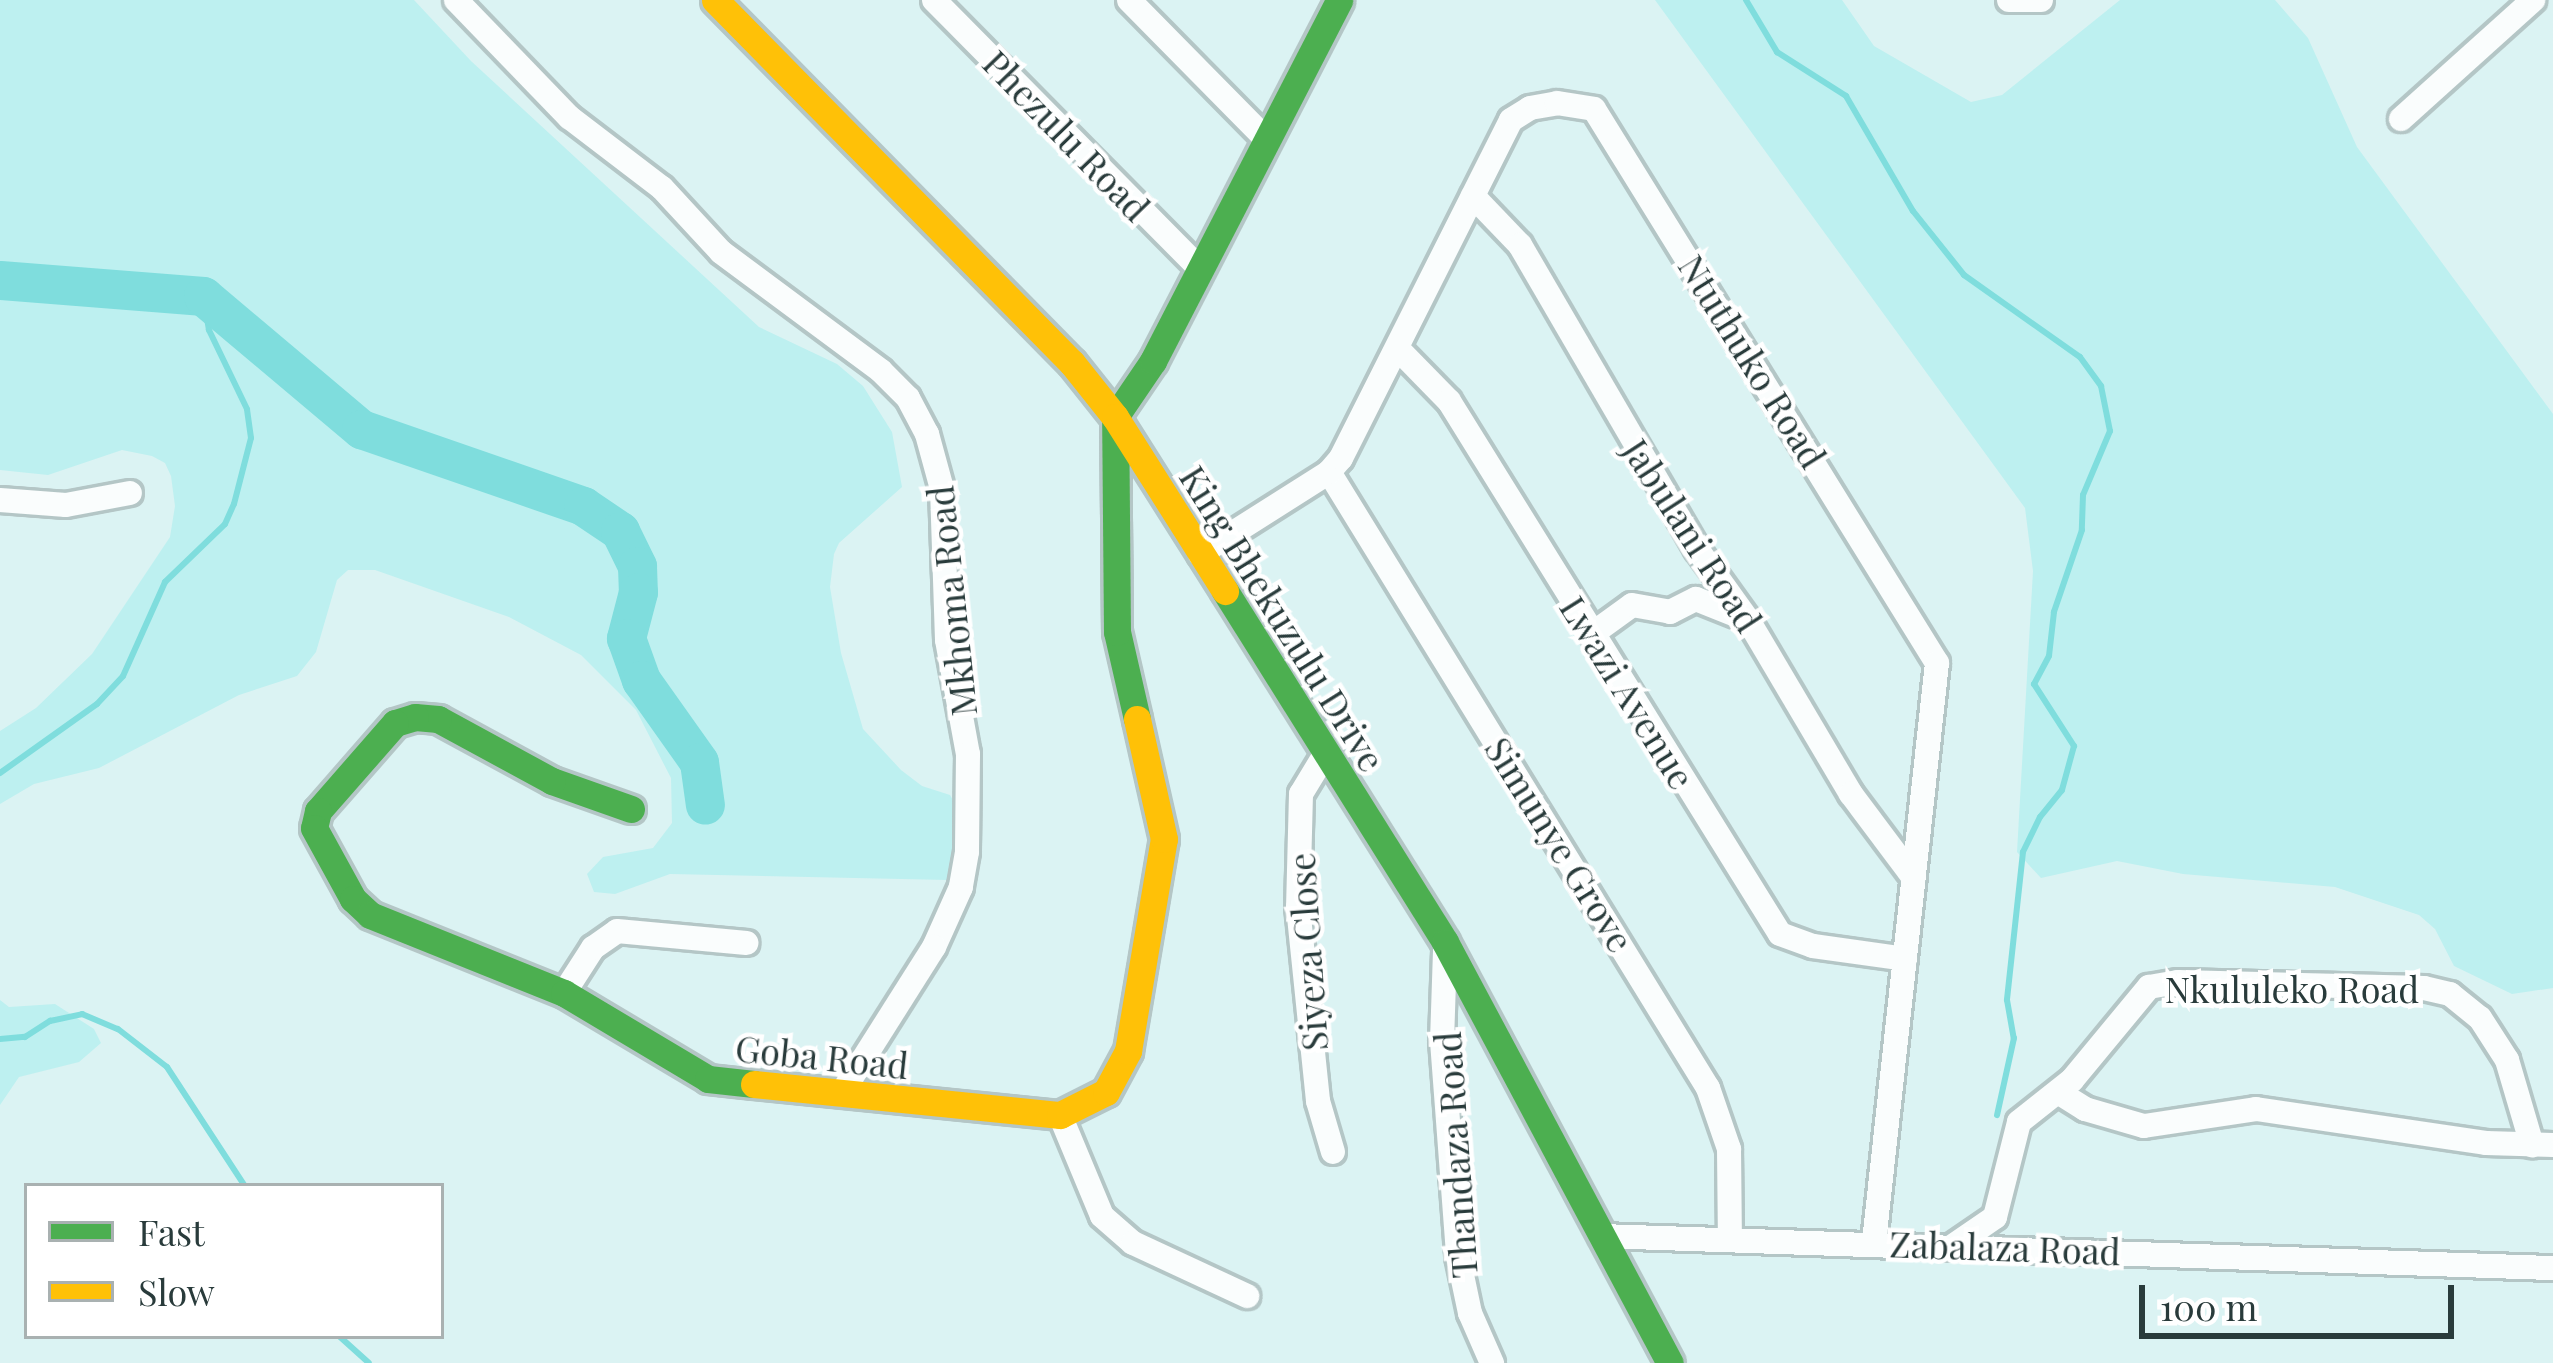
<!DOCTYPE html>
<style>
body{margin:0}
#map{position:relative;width:2553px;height:1363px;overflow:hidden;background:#dbf3f3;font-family:"Playfair Display",serif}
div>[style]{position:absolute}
.green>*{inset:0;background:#bdf0f0}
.stream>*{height:6px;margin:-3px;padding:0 3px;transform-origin:3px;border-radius:3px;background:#7fdddd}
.river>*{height:39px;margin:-19.5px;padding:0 19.5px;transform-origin:19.5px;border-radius:19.5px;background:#7fdddd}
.roads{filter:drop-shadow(3px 0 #b4c6c6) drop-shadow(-3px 0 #b4c6c6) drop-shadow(0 3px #b4c6c6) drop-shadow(0 -3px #b4c6c6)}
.street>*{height:24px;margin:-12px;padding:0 12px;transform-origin:12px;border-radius:12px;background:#fafdfd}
.fast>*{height:27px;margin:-13.5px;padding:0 13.5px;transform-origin:13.5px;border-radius:13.5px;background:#4caf50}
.slow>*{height:27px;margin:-13.5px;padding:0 13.5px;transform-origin:13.5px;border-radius:13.5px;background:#ffc107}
span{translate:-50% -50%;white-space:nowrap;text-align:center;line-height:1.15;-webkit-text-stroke:9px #fff;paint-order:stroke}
.street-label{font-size:36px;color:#293b3b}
.legend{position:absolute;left:24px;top:1183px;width:420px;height:156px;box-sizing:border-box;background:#fff;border:3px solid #a9b1b1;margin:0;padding:15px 21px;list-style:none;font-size:36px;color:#293b3b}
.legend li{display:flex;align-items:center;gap:24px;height:60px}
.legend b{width:60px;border:3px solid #a9b1b1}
.scale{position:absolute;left:2139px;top:1285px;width:315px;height:54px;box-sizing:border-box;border:6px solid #293b3b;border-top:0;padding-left:15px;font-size:36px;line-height:42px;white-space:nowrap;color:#293b3b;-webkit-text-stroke:9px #fff;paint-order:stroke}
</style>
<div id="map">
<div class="green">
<div style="clip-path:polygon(0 0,414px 0,471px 61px,759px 327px,837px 364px,863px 386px,892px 432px,902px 487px,839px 543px,834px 554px,830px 587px,841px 653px,863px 729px,901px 770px,922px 786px,950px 795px,960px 812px,959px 843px,948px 880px,670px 874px,615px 894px,594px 892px,587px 874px,603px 857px,653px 848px,672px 823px,671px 778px,636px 710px,581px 655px,509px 617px,375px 570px,348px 570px,337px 580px,316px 652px,297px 676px,239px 695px,99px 768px,34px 784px,0 804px,0 731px,36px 708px,92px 654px,170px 537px,175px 506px,171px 476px,165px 463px,152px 456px,122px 450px,48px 475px,0 470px)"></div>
<div style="clip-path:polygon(1655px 0,1842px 0,1874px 46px,1971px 102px,2002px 95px,2120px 0,2275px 0,2308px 38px,2357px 147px,2553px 414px,2553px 988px,2512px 994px,2454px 966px,2435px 929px,2419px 915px,2335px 887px,2183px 874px,2117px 861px,2041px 878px,2017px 852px,2033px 571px,2025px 508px)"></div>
<div style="clip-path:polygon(0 1000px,9px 1007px,55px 1004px,94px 1029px,101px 1043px,79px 1062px,19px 1077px,0 1105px)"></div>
</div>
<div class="stream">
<div style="left:1746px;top:0;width:61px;rotate:59.2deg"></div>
<div style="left:1777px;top:52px;width:82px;rotate:32.5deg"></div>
<div style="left:1846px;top:96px;width:133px;rotate:59.8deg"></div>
<div style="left:1913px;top:211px;width:82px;rotate:51.4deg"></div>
<div style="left:1964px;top:275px;width:142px;rotate:35.3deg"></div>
<div style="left:2080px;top:357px;width:36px;rotate:54deg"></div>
<div style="left:2101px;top:386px;width:46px;rotate:78.7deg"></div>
<div style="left:2110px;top:431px;width:69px;rotate:112.9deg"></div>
<div style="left:2083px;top:495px;width:35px;rotate:92deg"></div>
<div style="left:2082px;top:530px;width:87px;rotate:108.9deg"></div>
<div style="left:2054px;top:612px;width:44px;rotate:96.5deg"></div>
<div style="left:2049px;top:656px;width:32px;rotate:118deg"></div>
<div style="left:2034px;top:684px;width:74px;rotate:57.2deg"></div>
<div style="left:2074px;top:746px;width:46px;rotate:105.3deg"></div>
<div style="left:2062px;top:790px;width:35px;rotate:129deg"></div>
<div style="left:2040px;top:817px;width:39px;rotate:116deg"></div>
<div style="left:2023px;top:852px;width:149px;rotate:96.2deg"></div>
<div style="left:2007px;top:1000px;width:39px;rotate:80deg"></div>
<div style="left:2014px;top:1038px;width:79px;rotate:102.4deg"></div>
<div style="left:0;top:773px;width:119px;rotate:-35.4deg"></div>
<div style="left:97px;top:704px;width:38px;rotate:-47deg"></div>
<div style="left:123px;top:676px;width:103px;rotate:-65.9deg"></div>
<div style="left:165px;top:582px;width:83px;rotate:-44deg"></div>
<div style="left:225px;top:524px;width:22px;rotate:-66deg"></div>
<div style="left:234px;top:504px;width:68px;rotate:-75.6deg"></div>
<div style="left:251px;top:438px;width:29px;rotate:-98deg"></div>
<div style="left:247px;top:409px;width:88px;rotate:-115.7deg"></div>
<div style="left:209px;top:330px;width:35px;rotate:-100deg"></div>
<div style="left:0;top:1039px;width:25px;rotate:-5deg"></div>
<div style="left:25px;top:1037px;width:30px;rotate:-33deg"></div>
<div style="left:50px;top:1021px;width:33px;rotate:-12deg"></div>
<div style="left:82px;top:1014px;width:39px;rotate:23deg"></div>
<div style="left:118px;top:1029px;width:62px;rotate:37.8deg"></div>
<div style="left:167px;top:1067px;width:142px;rotate:56.8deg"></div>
<div style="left:339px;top:1336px;width:40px;rotate:42deg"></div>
</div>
<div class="river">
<div style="left:0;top:280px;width:204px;rotate:4.5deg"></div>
<div style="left:203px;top:296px;width:207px;rotate:40.1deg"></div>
<div style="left:361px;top:429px;width:235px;rotate:19.1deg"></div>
<div style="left:583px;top:506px;width:45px;rotate:34deg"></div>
<div style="left:620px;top:531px;width:39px;rotate:64deg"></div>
<div style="left:637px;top:566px;width:26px;rotate:88deg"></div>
<div style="left:638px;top:592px;width:48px;rotate:104.6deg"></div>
<div style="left:626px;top:638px;width:45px;rotate:70.3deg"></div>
<div style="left:641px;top:680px;width:100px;rotate:54.7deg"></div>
<div style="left:699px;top:762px;width:43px;rotate:82.1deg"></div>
</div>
<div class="roads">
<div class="street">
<div style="left:456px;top:0;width:163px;rotate:46deg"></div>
<div style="left:569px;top:117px;width:117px;rotate:37.4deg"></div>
<div style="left:662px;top:188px;width:87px;rotate:47.3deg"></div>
<div style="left:721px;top:252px;width:199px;rotate:36.6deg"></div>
<div style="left:881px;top:371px;width:38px;rotate:45deg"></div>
<div style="left:908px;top:398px;width:41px;rotate:62.2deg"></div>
<div style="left:927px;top:434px;width:57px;rotate:74.7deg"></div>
<div style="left:942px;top:489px;width:151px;rotate:88.1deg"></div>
<div style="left:947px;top:640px;width:116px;rotate:79.6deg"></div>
<div style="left:968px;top:754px;width:98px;rotate:90.6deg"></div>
<div style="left:967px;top:852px;width:36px;rotate:100deg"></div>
<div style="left:961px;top:887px;width:66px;rotate:114.2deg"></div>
<div style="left:934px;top:947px;width:174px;rotate:122.3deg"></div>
<div style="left:934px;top:0;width:380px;rotate:45.3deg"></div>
<div style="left:1129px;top:0;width:198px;rotate:45.4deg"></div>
<div style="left:2009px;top:0;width:32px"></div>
<div style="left:2401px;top:119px;width:178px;rotate:-42deg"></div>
<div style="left:1473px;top:196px;width:68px;rotate:46.2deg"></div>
<div style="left:1520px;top:245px;width:352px;rotate:59.8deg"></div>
<div style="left:1697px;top:549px;width:87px;rotate:54.3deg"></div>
<div style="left:1748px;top:620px;width:202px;rotate:59.4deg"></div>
<div style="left:1851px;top:794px;width:104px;rotate:53.2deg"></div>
<div style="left:1398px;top:349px;width:73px;rotate:45.6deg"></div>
<div style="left:1449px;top:401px;width:627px;rotate:58.16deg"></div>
<div style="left:1780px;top:934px;width:35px;rotate:20deg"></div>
<div style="left:1813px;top:946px;width:93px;rotate:8deg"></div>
<div style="left:1329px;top:472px;width:723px;rotate:58.4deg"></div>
<div style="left:1708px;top:1088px;width:65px;rotate:71deg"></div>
<div style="left:1729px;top:1149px;width:89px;rotate:89.4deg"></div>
<div style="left:0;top:500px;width:66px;rotate:4.3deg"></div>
<div style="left:66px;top:505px;width:65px;rotate:-10.6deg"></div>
<div style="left:1200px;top:554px;width:153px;rotate:-32.4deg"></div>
<div style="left:1329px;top:472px;width:18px;rotate:-49deg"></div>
<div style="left:1341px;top:458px;width:378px;rotate:-63.3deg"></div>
<div style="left:1511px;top:120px;width:22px;rotate:-32deg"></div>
<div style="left:1530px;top:108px;width:27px;rotate:-10deg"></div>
<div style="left:1557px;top:103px;width:37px;rotate:9deg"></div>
<div style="left:1594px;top:109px;width:652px;rotate:58.24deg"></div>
<div style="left:1937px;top:663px;width:582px;rotate:96.21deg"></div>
<div style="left:1592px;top:634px;width:49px;rotate:-35.9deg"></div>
<div style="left:1632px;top:605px;width:39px;rotate:10deg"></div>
<div style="left:1670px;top:612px;width:29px;rotate:-27deg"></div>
<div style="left:1696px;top:599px;width:56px;rotate:22deg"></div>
<div style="left:1324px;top:756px;width:44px;rotate:121.2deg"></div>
<div style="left:1301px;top:794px;width:113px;rotate:91.5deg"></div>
<div style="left:1298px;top:907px;width:195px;rotate:84.1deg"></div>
<div style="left:1318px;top:1101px;width:53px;rotate:73.6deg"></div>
<div style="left:1445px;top:951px;width:90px;rotate:91.9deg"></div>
<div style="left:1442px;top:1041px;width:216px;rotate:85.7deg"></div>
<div style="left:1458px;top:1256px;width:58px;rotate:78.1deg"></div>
<div style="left:1470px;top:1313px;width:55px;rotate:66.3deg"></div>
<div style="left:564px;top:993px;width:54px;rotate:-57.2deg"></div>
<div style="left:593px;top:948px;width:29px;rotate:-35deg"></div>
<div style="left:617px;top:931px;width:130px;rotate:5.3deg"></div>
<div style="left:2058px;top:1092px;width:32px;rotate:32deg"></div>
<div style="left:2085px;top:1109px;width:61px;rotate:16.1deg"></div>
<div style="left:2144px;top:1126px;width:113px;rotate:-8.6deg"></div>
<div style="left:2256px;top:1109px;width:232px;rotate:8.4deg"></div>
<div style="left:2486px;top:1143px;width:67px;rotate:1.7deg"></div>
<div style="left:1060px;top:1115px;width:109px;rotate:67.4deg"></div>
<div style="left:1102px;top:1216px;width:41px;rotate:41.1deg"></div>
<div style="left:1133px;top:1243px;width:126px;rotate:24.9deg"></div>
<div style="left:1601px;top:1236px;width:953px;rotate:1.93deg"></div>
<div style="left:1953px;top:1246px;width:51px;rotate:-34.6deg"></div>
<div style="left:1995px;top:1217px;width:98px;rotate:-75.8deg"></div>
<div style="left:2019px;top:1122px;width:68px;rotate:-38.4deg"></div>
<div style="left:2072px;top:1080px;width:121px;rotate:-50.4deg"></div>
<div style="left:2149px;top:987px;width:29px;rotate:-10deg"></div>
<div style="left:2178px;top:982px;width:246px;rotate:1.4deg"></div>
<div style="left:2424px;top:988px;width:27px;rotate:13deg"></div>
<div style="left:2450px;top:994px;width:38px;rotate:39deg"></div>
<div style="left:2480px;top:1018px;width:50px;rotate:57.3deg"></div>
<div style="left:2507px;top:1060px;width:89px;rotate:73.6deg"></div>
</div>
<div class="fast">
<div style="left:1225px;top:591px;width:414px;rotate:57.9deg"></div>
<div style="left:1445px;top:942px;width:477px;rotate:61.9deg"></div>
<div style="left:1137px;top:719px;width:89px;rotate:-102.9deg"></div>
<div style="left:1117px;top:632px;width:215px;rotate:-90.5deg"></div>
<div style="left:1115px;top:417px;width:68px;rotate:-55.8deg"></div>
<div style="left:1153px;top:361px;width:406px;rotate:-62.7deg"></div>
<div style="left:631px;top:809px;width:84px;rotate:-160.5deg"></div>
<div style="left:552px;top:781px;width:130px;rotate:-151.5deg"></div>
<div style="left:438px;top:719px;width:23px;rotate:-175deg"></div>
<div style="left:415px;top:717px;width:21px;rotate:163deg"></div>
<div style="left:395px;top:723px;width:117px;rotate:131.2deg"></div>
<div style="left:318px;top:811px;width:17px;rotate:103deg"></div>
<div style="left:314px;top:828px;width:81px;rotate:61.2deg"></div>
<div style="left:353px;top:899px;width:23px;rotate:43deg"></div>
<div style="left:370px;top:915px;width:209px;rotate:21.9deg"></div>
<div style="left:564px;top:993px;width:168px;rotate:30.8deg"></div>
<div style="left:708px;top:1079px;width:46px;rotate:6.2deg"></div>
</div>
<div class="slow">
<div style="left:715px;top:0;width:509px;rotate:45.48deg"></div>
<div style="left:1072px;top:363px;width:69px;rotate:51.5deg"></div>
<div style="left:1115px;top:417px;width:206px;rotate:57.7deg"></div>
<div style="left:754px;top:1084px;width:308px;rotate:5.8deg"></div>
<div style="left:1060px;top:1115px;width:51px;rotate:-26.6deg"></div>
<div style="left:1106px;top:1092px;width:47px;rotate:-61.8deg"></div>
<div style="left:1128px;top:1051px;width:215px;rotate:-80.4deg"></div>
<div style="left:1164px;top:839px;width:123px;rotate:-102.7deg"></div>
</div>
</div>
<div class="street-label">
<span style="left:1067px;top:135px;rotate:46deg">Phezulu Road</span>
<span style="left:1753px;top:361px;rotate:58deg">Ntuthuko Road</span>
<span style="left:1693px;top:535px;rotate:57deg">Jabulani Road</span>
<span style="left:951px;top:601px;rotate:-96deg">Mkhoma Road</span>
<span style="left:1283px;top:618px;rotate:58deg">King Bhekuzulu Drive</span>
<span style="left:1628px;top:692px;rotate:58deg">Lwazi Avenue</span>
<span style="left:1560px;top:844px;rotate:58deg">Simunye Grove</span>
<span style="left:1307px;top:952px;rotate:-94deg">Siyeza Close</span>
<span style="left:2292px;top:989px">Nkululeko Road</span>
<span style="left:822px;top:1056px;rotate:6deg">Goba Road</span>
<span style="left:1455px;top:1155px;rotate:-94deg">Thandaza Road</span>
<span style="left:2005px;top:1247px;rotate:2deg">Zabalaza Road</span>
</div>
<ul class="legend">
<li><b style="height:15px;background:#4caf50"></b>Fast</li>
<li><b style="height:15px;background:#ffc107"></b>Slow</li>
</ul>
<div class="scale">100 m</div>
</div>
